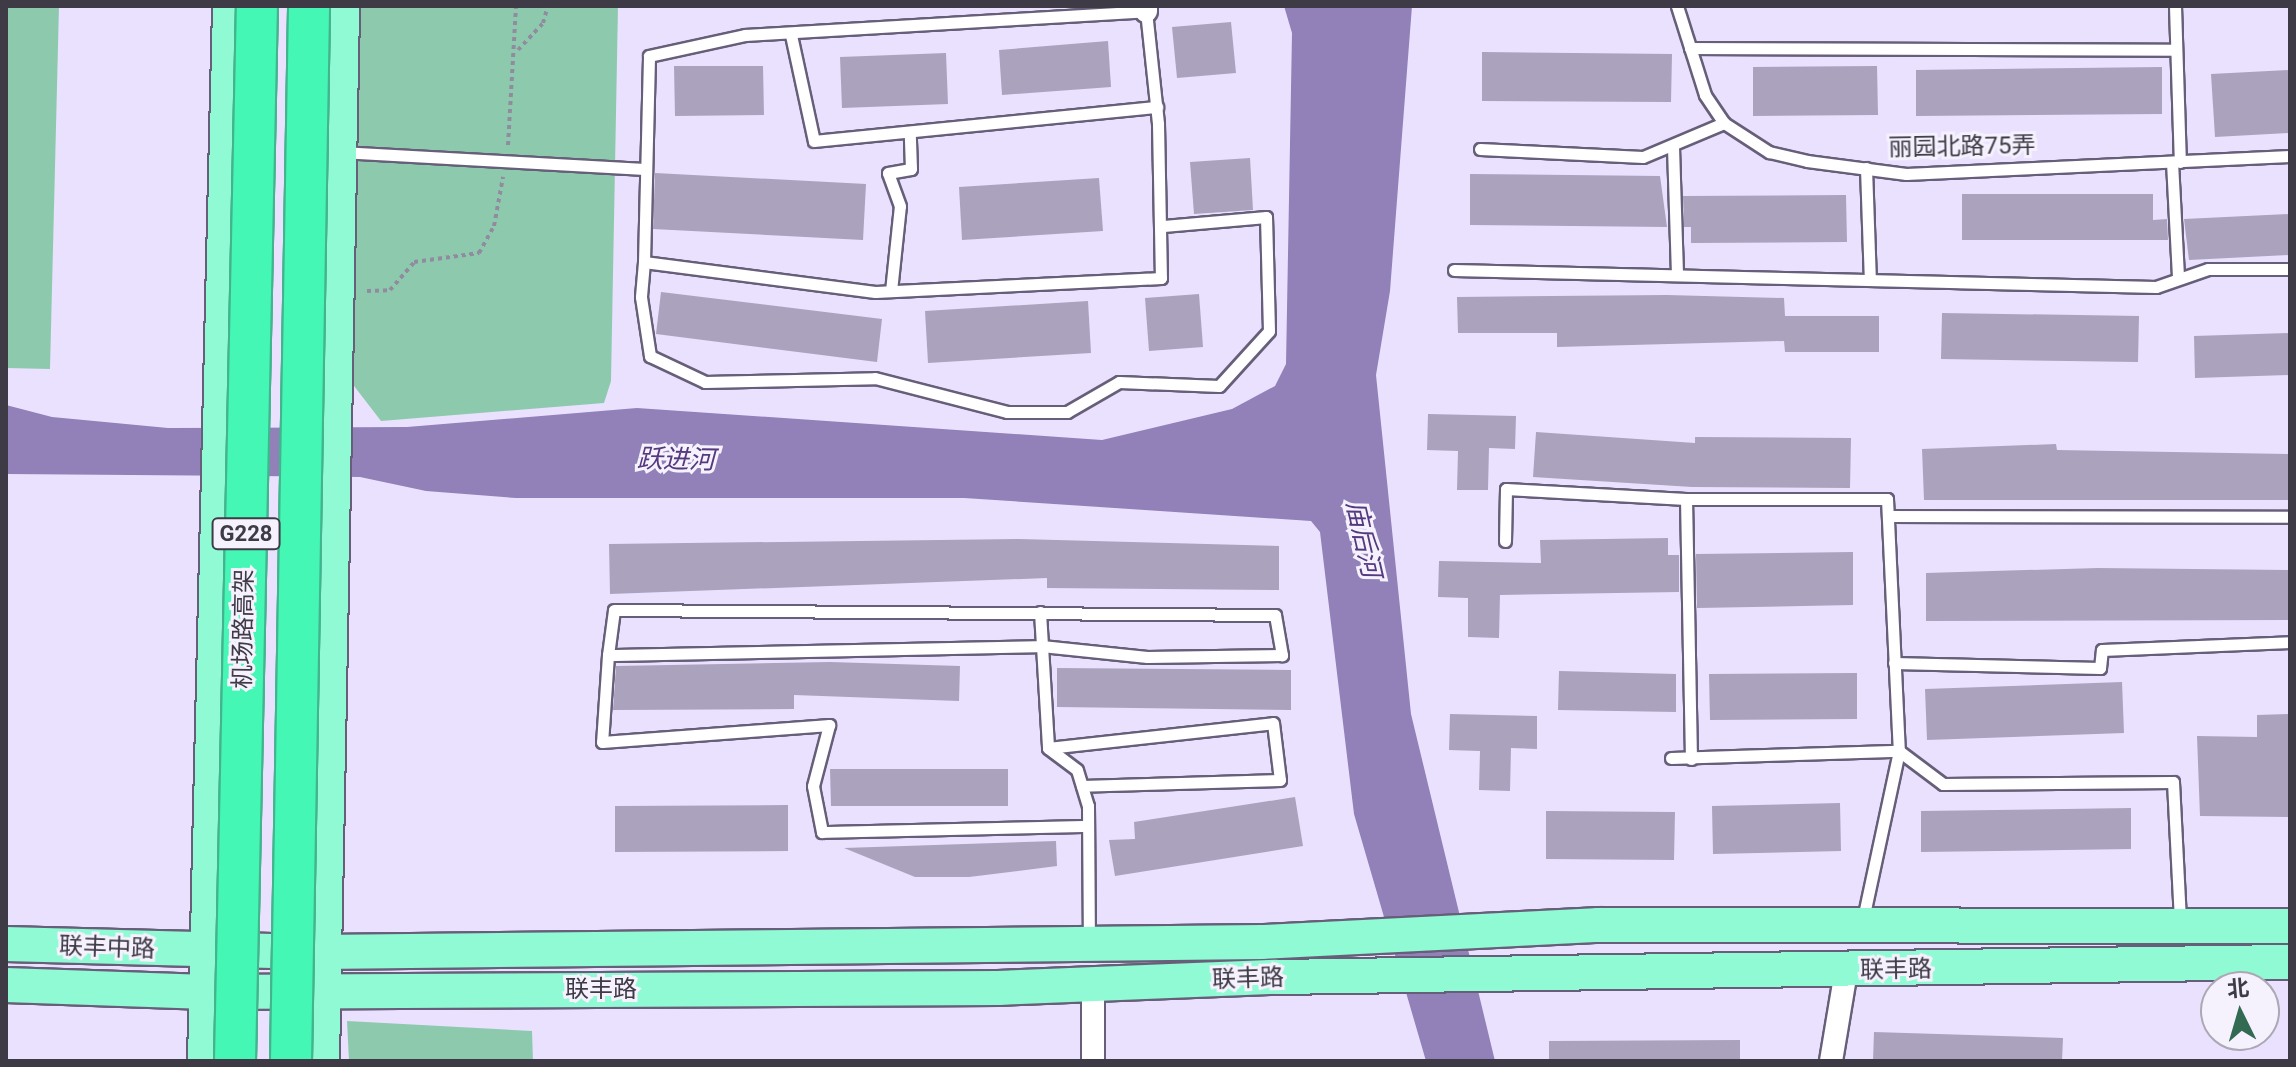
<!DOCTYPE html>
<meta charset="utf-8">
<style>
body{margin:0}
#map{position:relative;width:2296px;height:1067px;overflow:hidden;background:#eae1ff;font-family:Roboto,"Noto Sans SC",sans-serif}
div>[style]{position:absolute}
.green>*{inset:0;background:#8dcaad}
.water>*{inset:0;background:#9280b8}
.building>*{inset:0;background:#aba2be}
.path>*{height:4px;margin-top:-2px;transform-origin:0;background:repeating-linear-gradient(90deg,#918ba0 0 4px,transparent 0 8px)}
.roads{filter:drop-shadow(2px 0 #675f79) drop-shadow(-2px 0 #675f79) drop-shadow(0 2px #675f79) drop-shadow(0 -2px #675f79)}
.lane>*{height:11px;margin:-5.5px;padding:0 5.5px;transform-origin:5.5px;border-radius:5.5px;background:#fff}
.street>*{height:22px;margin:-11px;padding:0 11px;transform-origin:11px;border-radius:11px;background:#fff}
.primary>*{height:34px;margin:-17px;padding:0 17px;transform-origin:17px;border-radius:17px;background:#8ffad3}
.bridges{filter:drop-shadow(2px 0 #43b58e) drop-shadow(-2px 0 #43b58e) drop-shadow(0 2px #43b58e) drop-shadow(0 -2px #43b58e)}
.highway-bridge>*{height:40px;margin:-20px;padding:0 20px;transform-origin:20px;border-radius:20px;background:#45f7b5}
span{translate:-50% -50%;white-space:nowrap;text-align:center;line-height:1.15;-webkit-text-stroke:6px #f5f1fd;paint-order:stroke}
.shield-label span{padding:2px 6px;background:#f5f1fd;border:2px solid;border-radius:6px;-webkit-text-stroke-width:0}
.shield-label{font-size:22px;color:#3e3b46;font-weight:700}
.street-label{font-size:24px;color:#3e3b46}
.water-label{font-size:26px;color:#54397f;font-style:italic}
.frame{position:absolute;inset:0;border:8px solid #3e3b46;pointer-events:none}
.north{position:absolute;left:2200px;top:971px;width:80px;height:80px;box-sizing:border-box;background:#f5f1fd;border:2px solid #aca8b4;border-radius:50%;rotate:355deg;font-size:22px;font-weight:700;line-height:32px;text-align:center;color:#3e3b46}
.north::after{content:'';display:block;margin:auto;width:28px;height:36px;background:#326a52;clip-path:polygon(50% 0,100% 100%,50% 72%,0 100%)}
</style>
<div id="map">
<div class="green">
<div style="clip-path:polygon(6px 6px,59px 6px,50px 369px,6px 368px)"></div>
<div style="clip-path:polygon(354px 6px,618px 6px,611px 381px,604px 403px,381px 421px,351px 382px)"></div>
<div style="clip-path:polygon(347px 1021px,532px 1031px,533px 1061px,349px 1061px)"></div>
</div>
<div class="water">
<div style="clip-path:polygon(1284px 6px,1412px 6px,1390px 291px,1376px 375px,1411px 714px,1495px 1061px,1426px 1061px,1354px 814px,1320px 532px,1311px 521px,964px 498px,516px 498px,426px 491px,360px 477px,6px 474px,6px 405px,52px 417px,168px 428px,407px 427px,637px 408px,1102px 440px,1232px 409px,1275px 386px,1286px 364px,1292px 33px)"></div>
</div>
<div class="building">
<div style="clip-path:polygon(1231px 22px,1236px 73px,1177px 78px,1172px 27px)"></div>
<div style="clip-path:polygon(1108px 41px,1111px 87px,1002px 95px,999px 50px)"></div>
<div style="clip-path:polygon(1482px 52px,1672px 54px,1671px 102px,1482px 101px)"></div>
<div style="clip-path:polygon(946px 53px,948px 104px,842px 108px,840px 57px)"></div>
<div style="clip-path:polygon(674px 66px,763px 66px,764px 115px,675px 116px)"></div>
<div style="clip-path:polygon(1877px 66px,1878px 115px,1753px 116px,1753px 67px)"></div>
<div style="clip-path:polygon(2162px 67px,2162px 114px,1916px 116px,1916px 70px)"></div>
<div style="clip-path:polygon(2290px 70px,2290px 133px,2215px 137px,2211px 74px)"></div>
<div style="clip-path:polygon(1250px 158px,1253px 210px,1194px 214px,1190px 162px)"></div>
<div style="clip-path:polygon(655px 173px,866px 184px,863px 240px,653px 229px)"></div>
<div style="clip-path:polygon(1470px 174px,1660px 176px,1667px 227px,1470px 225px)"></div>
<div style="clip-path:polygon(1099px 178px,1103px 231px,962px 240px,959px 187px)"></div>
<div style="clip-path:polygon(1962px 194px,2153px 194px,2153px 220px,2167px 219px,2168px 240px,1962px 240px)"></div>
<div style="clip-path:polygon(1846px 195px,1847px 242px,1691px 243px,1691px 227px,1684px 227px,1683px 196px)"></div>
<div style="clip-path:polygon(2290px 214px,2290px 255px,2189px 260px,2184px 219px)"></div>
<div style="clip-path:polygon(661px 292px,882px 319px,877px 362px,656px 334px)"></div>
<div style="clip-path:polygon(1199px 294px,1203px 347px,1149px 351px,1145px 298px)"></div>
<div style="clip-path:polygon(1667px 295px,1784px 298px,1785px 316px,1879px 316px,1879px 352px,1785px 352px,1784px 341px,1557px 347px,1557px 333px,1458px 333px,1457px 297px)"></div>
<div style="clip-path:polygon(1088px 301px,1091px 353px,928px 363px,925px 311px)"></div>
<div style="clip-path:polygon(1942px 313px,2139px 316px,2138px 362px,1941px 359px)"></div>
<div style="clip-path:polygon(2290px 333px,2290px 375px,2195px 378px,2194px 336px)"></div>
<div style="clip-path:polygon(1428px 414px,1516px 416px,1515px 449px,1489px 448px,1488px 490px,1457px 490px,1458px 451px,1427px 450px)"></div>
<div style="clip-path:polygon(1536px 432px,1695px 443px,1695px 437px,1851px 438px,1850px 488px,1692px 487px,1533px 477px)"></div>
<div style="clip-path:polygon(2056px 444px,2057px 450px,2290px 454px,2290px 500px,1924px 500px,1922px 449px)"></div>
<div style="clip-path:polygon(1668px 538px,1668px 555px,1679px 555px,1679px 592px,1500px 595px,1499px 638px,1468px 637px,1468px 598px,1438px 597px,1439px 561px,1541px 563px,1540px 540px)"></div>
<div style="clip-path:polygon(1019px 539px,1279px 546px,1279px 590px,1047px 588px,1047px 578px,610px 594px,609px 544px)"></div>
<div style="clip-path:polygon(1853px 552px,1853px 605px,1697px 608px,1696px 554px)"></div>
<div style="clip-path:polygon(2098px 568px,2290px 570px,2290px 620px,1926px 621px,1926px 573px)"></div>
<div style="clip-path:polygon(830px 662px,960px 666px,959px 701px,794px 695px,794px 709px,613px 710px,616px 666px)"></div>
<div style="clip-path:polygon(1057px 668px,1291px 670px,1291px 710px,1057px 707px)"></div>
<div style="clip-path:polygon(1559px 671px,1676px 674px,1676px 712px,1558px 710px)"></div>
<div style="clip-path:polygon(1857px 673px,1857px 719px,1710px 720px,1709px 674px)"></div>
<div style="clip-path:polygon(2122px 682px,2124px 733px,1927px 740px,1925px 689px)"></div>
<div style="clip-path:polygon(1450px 714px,1537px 716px,1537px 749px,1511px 748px,1510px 791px,1479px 790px,1480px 751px,1449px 750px)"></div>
<div style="clip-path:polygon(2290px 714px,2290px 817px,2200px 816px,2197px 736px,2257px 737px,2257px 715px)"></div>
<div style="clip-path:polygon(830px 769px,1008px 769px,1008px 806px,831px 806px)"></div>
<div style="clip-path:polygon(1295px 797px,1303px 846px,1115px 876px,1109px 840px,1135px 839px,1134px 822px)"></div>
<div style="clip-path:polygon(1840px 803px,1841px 851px,1713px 854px,1712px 806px)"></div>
<div style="clip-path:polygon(788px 805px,788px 851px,615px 852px,615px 806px)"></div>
<div style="clip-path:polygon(2131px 808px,2131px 849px,1921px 852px,1921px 811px)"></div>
<div style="clip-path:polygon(1546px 811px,1675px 812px,1674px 860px,1546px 859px)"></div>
<div style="clip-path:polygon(1056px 841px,1057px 866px,969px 877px,915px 877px,844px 848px)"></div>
<div style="clip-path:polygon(1874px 1032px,2063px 1038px,2062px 1061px,1873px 1061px)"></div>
<div style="clip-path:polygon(1740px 1040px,1740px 1061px,1549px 1061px,1549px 1041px)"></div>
</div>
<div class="path">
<div style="left:518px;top:50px;width:37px;rotate:-47deg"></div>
<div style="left:543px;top:23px;width:18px;rotate:-74deg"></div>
<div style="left:508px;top:145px;width:139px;rotate:-86.7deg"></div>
<div style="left:367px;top:291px;width:23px;rotate:-2deg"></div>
<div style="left:390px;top:290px;width:37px;rotate:-49deg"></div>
<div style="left:414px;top:262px;width:66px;rotate:-7.9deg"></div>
<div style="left:479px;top:253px;width:31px;rotate:-61deg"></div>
<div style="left:494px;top:226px;width:50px;rotate:-79.6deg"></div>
</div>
<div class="roads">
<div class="lane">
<div style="left:1677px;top:6px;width:93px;rotate:72.5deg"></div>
<div style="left:1705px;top:95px;width:34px;rotate:56deg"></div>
<div style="left:1724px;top:123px;width:54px;rotate:32.8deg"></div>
<div style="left:1769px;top:152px;width:39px;rotate:13deg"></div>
<div style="left:1807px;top:161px;width:100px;rotate:7.5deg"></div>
<div style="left:1906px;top:174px;width:384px;rotate:-2.7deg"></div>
<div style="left:2175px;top:6px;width:156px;rotate:88.2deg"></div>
<div style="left:1146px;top:11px;width:114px;rotate:83.9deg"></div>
<div style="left:1158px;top:124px;width:154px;rotate:88.9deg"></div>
<div style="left:1161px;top:278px;width:286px;rotate:177.2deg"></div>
<div style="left:875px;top:292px;width:233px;rotate:-172.6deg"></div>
<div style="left:644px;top:262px;width:206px;rotate:-88.6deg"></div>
<div style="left:649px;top:56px;width:98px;rotate:-12.3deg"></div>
<div style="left:745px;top:35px;width:402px;rotate:-3.4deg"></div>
<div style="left:791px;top:35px;width:108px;rotate:77.8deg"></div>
<div style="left:814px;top:141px;width:345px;rotate:-5.7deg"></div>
<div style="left:1690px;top:48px;width:485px;rotate:0.2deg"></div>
<div style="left:1673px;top:147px;width:128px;rotate:88.2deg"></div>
<div style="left:1480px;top:149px;width:163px;rotate:2.8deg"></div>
<div style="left:1643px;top:157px;width:88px;rotate:-22.8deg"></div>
<div style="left:341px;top:152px;width:303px;rotate:3.2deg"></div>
<div style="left:2172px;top:162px;width:113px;rotate:87deg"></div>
<div style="left:1866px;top:168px;width:112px;rotate:88deg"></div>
<div style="left:644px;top:262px;width:35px;rotate:95deg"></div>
<div style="left:641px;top:297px;width:60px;rotate:81.3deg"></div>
<div style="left:650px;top:356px;width:61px;rotate:25.3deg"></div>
<div style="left:705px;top:382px;width:170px;rotate:-1.3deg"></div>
<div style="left:875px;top:378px;width:136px;rotate:14.4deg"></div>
<div style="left:1007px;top:412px;width:60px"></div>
<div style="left:1067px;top:412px;width:60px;rotate:-30deg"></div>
<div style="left:1119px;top:382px;width:100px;rotate:2.3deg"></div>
<div style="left:1219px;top:386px;width:74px;rotate:-47.7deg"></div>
<div style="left:1269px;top:331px;width:114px;rotate:-91.5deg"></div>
<div style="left:1266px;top:217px;width:103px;rotate:175deg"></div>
<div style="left:1454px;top:270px;width:702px;rotate:1.39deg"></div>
<div style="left:2156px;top:287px;width:55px;rotate:-19.1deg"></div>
<div style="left:2208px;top:269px;width:82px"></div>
<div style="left:891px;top:291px;width:85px;rotate:-84deg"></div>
<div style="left:900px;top:206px;width:35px;rotate:-110deg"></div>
<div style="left:888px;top:173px;width:23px;rotate:-10deg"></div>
<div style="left:911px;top:169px;width:37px;rotate:-92deg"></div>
<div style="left:1888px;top:516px;width:402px;rotate:0.1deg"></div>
<div style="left:1505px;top:541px;width:52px;rotate:-88.9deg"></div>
<div style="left:1506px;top:489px;width:180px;rotate:3.2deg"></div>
<div style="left:614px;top:610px;width:661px;rotate:0.43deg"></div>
<div style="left:1275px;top:615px;width:41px;rotate:80.1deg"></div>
<div style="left:1282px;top:655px;width:135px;rotate:179.2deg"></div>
<div style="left:1147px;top:657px;width:106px;rotate:-174deg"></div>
<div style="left:1042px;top:646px;width:434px;rotate:178.8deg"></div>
<div style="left:608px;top:655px;width:45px;rotate:-82.4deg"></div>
<div style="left:1040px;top:612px;width:136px;rotate:86.6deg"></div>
<div style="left:1048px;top:748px;width:36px;rotate:37deg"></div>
<div style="left:1077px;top:770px;width:38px;rotate:73deg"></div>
<div style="left:1088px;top:806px;width:133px;rotate:89.6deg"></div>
<div style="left:608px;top:655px;width:87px;rotate:93.9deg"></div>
<div style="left:602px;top:742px;width:228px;rotate:-4.3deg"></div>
<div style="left:829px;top:725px;width:63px;rotate:104.7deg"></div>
<div style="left:813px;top:786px;width:47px;rotate:78.9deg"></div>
<div style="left:822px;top:832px;width:266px;rotate:-1.3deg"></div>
<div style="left:1894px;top:663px;width:206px;rotate:1.4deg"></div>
<div style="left:2100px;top:668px;width:18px;rotate:-84deg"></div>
<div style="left:2102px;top:650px;width:188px;rotate:-2.4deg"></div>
<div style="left:1048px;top:748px;width:226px;rotate:-6.3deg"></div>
<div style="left:1273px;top:723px;width:57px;rotate:83deg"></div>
<div style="left:1280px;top:780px;width:198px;rotate:178.3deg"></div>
<div style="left:1671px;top:758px;width:228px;rotate:-1.8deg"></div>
<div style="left:1899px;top:751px;width:55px;rotate:36.9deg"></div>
<div style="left:1943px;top:784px;width:230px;rotate:-0.5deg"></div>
<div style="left:2173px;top:782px;width:139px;rotate:87.1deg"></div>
<div style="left:1691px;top:759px;width:260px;rotate:-91.1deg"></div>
<div style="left:1686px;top:499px;width:201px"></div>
<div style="left:1887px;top:499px;width:252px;rotate:87.3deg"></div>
<div style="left:1899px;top:751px;width:176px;rotate:102.1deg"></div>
</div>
<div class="street">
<div style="left:1146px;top:11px;width:5px;rotate:-90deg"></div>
<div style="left:1093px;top:1061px;width:77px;rotate:-90deg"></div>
<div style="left:1831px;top:1061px;width:91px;rotate:-80.5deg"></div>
</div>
<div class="primary">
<div style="left:6px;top:944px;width:314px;rotate:1.5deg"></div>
<div style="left:320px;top:952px;width:942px;rotate:-0.61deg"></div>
<div style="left:1262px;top:942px;width:336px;rotate:-2.9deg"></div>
<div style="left:1598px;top:925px;width:692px;rotate:0.08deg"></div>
<div style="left:6px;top:985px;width:201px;rotate:2deg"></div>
<div style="left:207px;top:992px;width:791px;rotate:-0.29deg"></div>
<div style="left:998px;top:988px;width:278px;rotate:-2.3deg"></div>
<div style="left:1276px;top:977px;width:1014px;rotate:-0.85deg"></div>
<div style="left:205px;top:1061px;width:1055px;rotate:-88.64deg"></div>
<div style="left:322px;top:1061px;width:1055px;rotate:-88.91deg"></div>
</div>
</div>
<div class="bridges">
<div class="highway-bridge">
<div style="left:235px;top:1061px;width:1055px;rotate:-88.81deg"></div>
<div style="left:291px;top:1061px;width:1055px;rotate:-89.02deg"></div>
</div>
</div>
<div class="shield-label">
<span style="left:246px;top:534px">G228</span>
</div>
<div class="street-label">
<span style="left:1962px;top:147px;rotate:-1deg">丽园北路75弄</span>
<span style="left:244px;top:629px;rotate:-89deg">机场路高架</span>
<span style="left:107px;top:948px;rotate:2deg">联丰中路</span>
<span style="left:1896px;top:970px;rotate:-1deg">联丰路</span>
<span style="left:1248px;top:979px;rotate:-2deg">联丰路</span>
<span style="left:601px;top:990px">联丰路</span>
</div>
<div class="water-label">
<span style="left:676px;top:460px;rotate:1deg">跃进河</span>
<span style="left:1363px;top:539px;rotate:77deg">庙后河</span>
</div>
<div class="frame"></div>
<div class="north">北</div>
</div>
